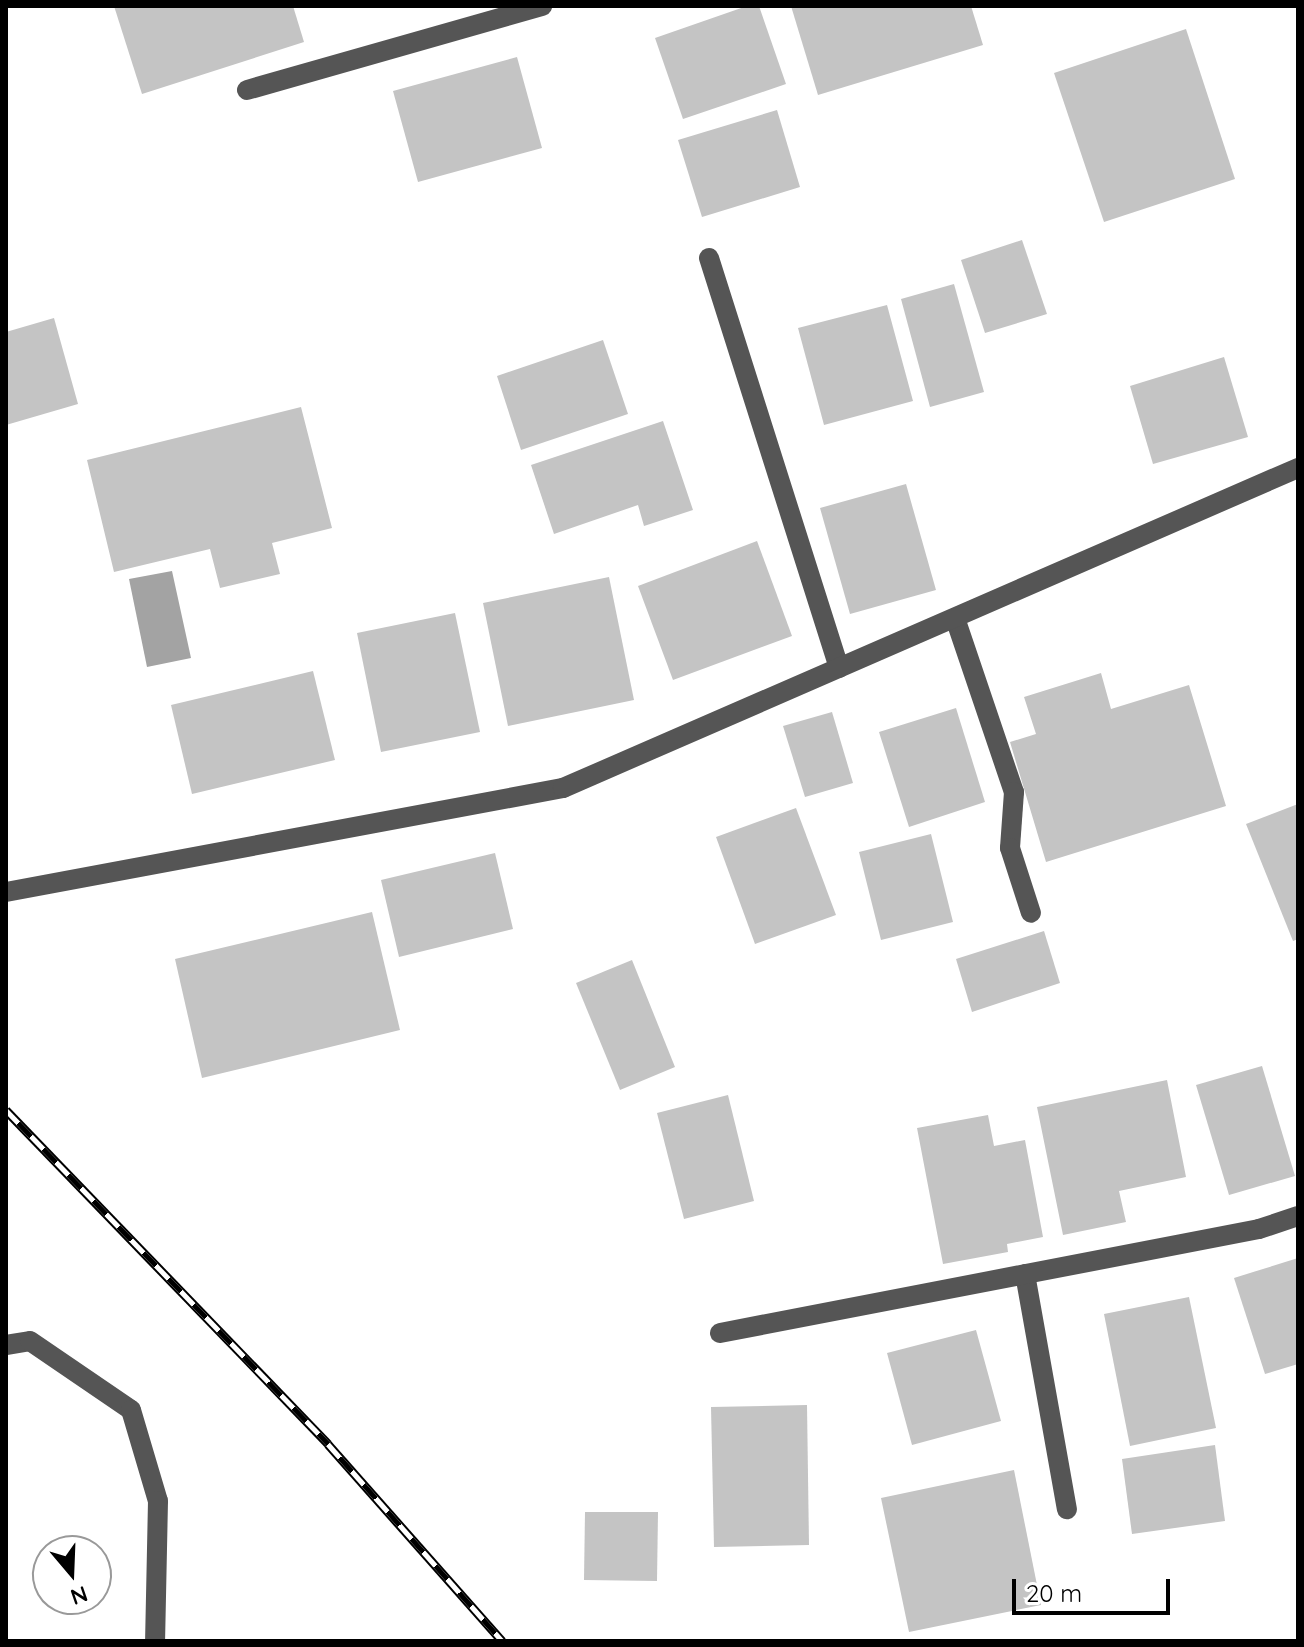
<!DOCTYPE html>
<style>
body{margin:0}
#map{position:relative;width:1304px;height:1647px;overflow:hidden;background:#fff;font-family:Quicksand,sans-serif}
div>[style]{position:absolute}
.water>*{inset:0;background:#a3a3a3}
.building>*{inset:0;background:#c4c4c4}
.minor>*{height:20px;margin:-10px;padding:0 10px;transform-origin:10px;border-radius:10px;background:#555}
.rail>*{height:9px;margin-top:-4.5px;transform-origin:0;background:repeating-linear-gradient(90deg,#fff 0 18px,#000 0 36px);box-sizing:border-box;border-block:2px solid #000}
span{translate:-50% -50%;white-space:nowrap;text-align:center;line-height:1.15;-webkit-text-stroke:7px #fff;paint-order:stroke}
.frame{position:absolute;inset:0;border:8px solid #000;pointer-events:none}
.north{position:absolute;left:32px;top:1535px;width:80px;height:80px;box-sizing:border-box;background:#fff;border:2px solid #999;border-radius:50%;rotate:161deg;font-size:22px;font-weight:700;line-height:32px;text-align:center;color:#000}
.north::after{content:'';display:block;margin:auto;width:28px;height:36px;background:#000;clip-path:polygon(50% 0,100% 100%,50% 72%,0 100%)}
.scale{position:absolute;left:1012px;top:1579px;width:158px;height:36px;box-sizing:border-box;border:4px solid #000;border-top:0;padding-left:10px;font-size:24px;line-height:28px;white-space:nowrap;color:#000;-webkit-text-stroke:6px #fff;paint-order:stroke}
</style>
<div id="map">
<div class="water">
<div style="clip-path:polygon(172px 571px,191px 658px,147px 667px,129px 579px)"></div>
</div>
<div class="building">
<div style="clip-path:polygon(114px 6px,293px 6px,304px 42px,142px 94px)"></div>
<div style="clip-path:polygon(747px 6px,759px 6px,786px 84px,683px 119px,655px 38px)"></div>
<div style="clip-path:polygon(791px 6px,971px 6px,983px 45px,818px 95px)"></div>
<div style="clip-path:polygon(1186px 29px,1235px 179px,1104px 222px,1054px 73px)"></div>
<div style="clip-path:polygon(517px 57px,542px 148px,418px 182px,393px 91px)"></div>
<div style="clip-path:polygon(777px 110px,800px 187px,702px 217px,678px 140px)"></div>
<div style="clip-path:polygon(1022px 240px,1047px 314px,985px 333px,961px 260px)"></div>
<div style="clip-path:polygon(954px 284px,984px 392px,930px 407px,901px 299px)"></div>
<div style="clip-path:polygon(887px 305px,913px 401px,824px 425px,798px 328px)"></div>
<div style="clip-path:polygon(54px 318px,78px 404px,6px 425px,6px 332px)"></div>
<div style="clip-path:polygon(603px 340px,628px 414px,521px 450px,497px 376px)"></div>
<div style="clip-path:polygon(1224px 357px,1248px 437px,1153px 464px,1130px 386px)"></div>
<div style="clip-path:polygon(301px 407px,332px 528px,272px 543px,280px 574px,220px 588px,210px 549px,114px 572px,87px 460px)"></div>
<div style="clip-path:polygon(663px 421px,693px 510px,644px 526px,638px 505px,554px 534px,531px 465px)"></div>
<div style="clip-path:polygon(906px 484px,936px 590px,850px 614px,820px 508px)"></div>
<div style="clip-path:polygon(757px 541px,792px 636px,673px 680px,638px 586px)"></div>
<div style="clip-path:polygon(609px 577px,634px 700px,508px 726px,483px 603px)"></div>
<div style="clip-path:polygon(455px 613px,480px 732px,381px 752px,357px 633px)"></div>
<div style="clip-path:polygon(313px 671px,335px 760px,192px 794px,171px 705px)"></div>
<div style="clip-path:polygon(1101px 673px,1111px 709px,1189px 685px,1226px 806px,1046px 862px,1010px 742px,1036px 734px,1024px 697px)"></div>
<div style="clip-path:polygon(956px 708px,985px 802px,909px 827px,879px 732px)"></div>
<div style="clip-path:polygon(832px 712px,853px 783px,805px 797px,783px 726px)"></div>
<div style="clip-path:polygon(1298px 804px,1298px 939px,1293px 941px,1246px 824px)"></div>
<div style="clip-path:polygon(796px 808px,836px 915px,755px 944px,716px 837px)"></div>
<div style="clip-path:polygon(931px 834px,953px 922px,881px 940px,859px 852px)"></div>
<div style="clip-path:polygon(495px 853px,513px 929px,399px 957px,381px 880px)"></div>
<div style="clip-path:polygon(372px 912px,400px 1030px,202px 1078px,175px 959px)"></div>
<div style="clip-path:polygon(1044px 931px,1060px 983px,972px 1012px,956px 959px)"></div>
<div style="clip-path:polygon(632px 960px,675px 1067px,620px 1090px,576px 983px)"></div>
<div style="clip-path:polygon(1262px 1066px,1295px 1176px,1229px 1195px,1196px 1085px)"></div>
<div style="clip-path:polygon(1167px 1080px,1186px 1177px,1119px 1191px,1126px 1222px,1063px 1235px,1037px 1107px)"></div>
<div style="clip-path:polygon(728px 1095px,754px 1201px,684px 1219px,657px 1113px)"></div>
<div style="clip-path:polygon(988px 1115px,994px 1146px,1025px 1140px,1043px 1237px,1007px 1244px,1008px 1252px,943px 1264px,917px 1128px)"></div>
<div style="clip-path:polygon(1298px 1258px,1298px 1364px,1265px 1374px,1234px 1278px)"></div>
<div style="clip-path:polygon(1189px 1297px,1216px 1428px,1130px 1446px,1104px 1314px)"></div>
<div style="clip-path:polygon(976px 1330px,1001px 1421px,912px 1445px,887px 1353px)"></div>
<div style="clip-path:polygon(807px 1405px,809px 1545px,714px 1547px,711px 1407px)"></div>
<div style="clip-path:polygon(1215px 1445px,1225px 1521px,1132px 1534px,1122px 1459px)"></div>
<div style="clip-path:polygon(1014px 1470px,1041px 1605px,909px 1632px,881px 1498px)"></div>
<div style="clip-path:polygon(585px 1512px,658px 1512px,657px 1581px,584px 1580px)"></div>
</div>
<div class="minor">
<div style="left:247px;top:90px;width:307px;rotate:-15.9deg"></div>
<div style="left:709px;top:258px;width:430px;rotate:72.4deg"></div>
<div style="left:955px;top:618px;width:184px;rotate:71.3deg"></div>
<div style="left:1014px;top:792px;width:56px;rotate:94.1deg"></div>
<div style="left:1010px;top:848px;width:68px;rotate:72.1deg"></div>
<div style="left:6px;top:892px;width:567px;rotate:-10.58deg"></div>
<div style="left:563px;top:788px;width:802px;rotate:-23.53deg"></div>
<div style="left:1025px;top:1274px;width:239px;rotate:79.9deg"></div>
<div style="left:720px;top:1333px;width:549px;rotate:-10.92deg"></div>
<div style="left:1259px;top:1229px;width:41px;rotate:-18.4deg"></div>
<div style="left:6px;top:1345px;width:24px;rotate:-9deg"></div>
<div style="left:30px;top:1341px;width:122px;rotate:34.3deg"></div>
<div style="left:131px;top:1410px;width:95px;rotate:73.5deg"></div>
<div style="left:158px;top:1501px;width:140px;rotate:91.2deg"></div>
</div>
<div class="rail">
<div style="left:6px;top:1110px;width:464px;rotate:46deg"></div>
<div style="left:328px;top:1444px;width:263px;rotate:48.5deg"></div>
</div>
<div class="frame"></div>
<div class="north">N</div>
<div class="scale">20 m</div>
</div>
